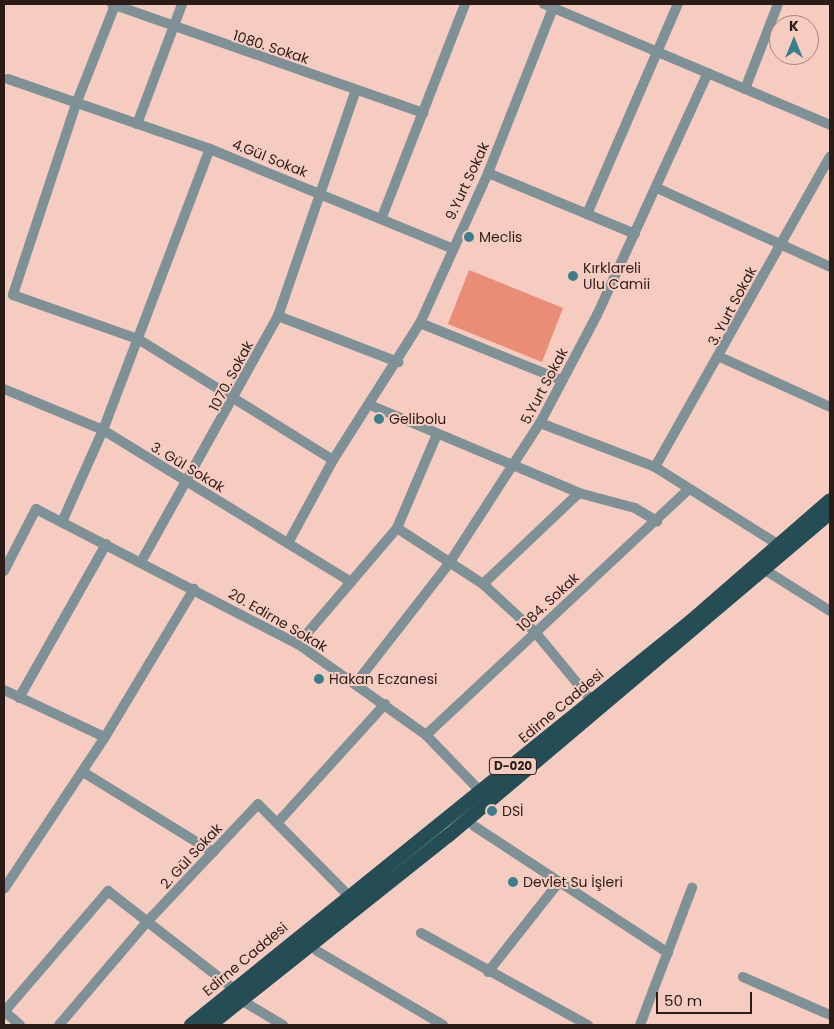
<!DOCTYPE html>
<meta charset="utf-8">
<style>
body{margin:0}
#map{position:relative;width:834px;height:1029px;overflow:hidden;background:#f6cbc0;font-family:Poppins,sans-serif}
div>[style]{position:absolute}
.green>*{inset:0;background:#ea8d76}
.minor>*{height:10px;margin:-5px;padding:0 5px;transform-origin:5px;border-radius:5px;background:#7e9196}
.trunk>*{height:14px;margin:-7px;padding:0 7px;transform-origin:7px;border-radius:7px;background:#244d56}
.dots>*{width:14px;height:14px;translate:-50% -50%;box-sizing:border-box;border:2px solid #f6cbc0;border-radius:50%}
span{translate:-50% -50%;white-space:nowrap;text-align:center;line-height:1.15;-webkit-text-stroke:4px #f6cbc0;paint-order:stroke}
.shield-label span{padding:1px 4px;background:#f6cbc0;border:1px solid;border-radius:4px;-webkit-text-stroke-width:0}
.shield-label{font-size:12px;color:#2b1c18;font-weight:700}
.street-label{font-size:14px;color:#2b1c18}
.poi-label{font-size:14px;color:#2b1c18}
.left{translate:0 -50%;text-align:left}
.frame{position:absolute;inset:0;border:5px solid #2b1c18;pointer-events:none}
.north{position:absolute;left:769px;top:15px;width:50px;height:50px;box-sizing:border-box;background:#f6cbc0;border:1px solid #a5857d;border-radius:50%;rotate:0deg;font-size:14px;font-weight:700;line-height:20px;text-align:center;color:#2b1c18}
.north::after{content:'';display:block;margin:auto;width:18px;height:22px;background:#3b7e8e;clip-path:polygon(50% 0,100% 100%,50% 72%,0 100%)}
.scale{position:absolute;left:656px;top:992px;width:96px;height:22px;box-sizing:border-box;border:2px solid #2b1c18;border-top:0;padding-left:6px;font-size:15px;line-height:18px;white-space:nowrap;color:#2b1c18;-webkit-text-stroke:4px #f6cbc0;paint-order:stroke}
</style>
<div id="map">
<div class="green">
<div style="clip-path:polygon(469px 270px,563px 308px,542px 362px,448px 324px)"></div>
</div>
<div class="minor">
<div style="left:112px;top:4px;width:330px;rotate:19.3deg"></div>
<div style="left:544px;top:4px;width:311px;rotate:22.9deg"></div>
<div style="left:115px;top:5px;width:106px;rotate:111.5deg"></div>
<div style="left:76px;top:104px;width:201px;rotate:108.3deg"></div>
<div style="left:13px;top:295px;width:133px;rotate:19.4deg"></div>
<div style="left:138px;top:339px;width:229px;rotate:31.8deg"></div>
<div style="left:8px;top:79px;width:214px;rotate:19.1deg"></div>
<div style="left:210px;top:149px;width:261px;rotate:22.3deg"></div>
<div style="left:745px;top:89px;width:91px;rotate:-68.8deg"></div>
<div style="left:137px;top:124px;width:128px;rotate:-69.4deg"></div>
<div style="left:488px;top:173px;width:159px;rotate:22.5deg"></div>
<div style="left:657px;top:188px;width:190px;rotate:24.5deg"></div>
<div style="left:587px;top:214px;width:229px;rotate:-66.6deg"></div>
<div style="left:382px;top:217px;width:229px;rotate:-68.7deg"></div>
<div style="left:278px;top:316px;width:129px;rotate:21deg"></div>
<div style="left:420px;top:323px;width:152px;rotate:22deg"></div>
<div style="left:720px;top:357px;width:121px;rotate:24.4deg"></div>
<div style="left:4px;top:389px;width:107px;rotate:22.5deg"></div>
<div style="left:103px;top:430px;width:291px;rotate:31.5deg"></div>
<div style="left:370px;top:405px;width:227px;rotate:22.8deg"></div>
<div style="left:579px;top:493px;width:58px;rotate:15deg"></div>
<div style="left:635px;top:508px;width:26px;rotate:31deg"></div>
<div style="left:540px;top:423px;width:123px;rotate:20.9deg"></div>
<div style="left:655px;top:467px;width:146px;rotate:32.2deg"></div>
<div style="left:655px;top:467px;width:356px;rotate:-60.6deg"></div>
<div style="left:62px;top:522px;width:101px;rotate:-66deg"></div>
<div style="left:103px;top:430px;width:301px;rotate:-69.2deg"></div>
<div style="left:397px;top:528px;width:103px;rotate:33.1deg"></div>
<div style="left:483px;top:584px;width:71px;rotate:42.7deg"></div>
<div style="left:535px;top:632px;width:89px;rotate:50.4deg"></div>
<div style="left:288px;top:543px;width:94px;rotate:-61.5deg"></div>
<div style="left:333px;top:460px;width:162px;rotate:-57.6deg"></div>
<div style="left:420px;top:323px;width:165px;rotate:-65.6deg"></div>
<div style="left:488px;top:173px;width:177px;rotate:-68.5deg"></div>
<div style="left:141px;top:562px;width:282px;rotate:-60.9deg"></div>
<div style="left:278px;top:316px;width:239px;rotate:-71deg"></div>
<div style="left:765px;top:570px;width:77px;rotate:32.2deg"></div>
<div style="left:4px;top:571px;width:70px;rotate:-62.7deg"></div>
<div style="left:36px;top:509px;width:295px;rotate:27.3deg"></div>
<div style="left:298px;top:644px;width:157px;rotate:35.4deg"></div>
<div style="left:426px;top:735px;width:81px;rotate:46deg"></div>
<div style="left:483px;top:584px;width:132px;rotate:-43.5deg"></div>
<div style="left:298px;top:644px;width:153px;rotate:-49.5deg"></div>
<div style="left:397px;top:528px;width:102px;rotate:-66.9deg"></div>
<div style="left:356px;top:683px;width:150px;rotate:-52.1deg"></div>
<div style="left:448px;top:565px;width:169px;rotate:-57.1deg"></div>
<div style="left:540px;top:423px;width:122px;rotate:-62.2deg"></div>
<div style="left:597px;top:315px;width:266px;rotate:-65.4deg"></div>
<div style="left:4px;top:690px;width:111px;rotate:25deg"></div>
<div style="left:105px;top:737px;width:182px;rotate:123.6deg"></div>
<div style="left:19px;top:698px;width:177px;rotate:-60.5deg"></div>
<div style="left:426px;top:735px;width:360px;rotate:-43.1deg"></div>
<div style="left:105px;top:737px;width:173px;rotate:-59deg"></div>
<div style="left:83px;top:772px;width:153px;rotate:31.6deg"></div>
<div style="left:279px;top:821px;width:158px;rotate:-47.8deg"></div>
<div style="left:474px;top:826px;width:232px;rotate:33.2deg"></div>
<div style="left:421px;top:933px;width:191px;rotate:28.9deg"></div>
<div style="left:317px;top:951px;width:146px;rotate:30.4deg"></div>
<div style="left:488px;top:972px;width:115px;rotate:-51.7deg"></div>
<div style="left:743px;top:977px;width:95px;rotate:23.6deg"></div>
<div style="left:241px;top:1000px;width:49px;rotate:30.8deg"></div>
<div style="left:4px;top:1011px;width:21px;rotate:41deg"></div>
<div style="left:4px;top:1012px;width:160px;rotate:-49.3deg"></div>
<div style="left:108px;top:891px;width:160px;rotate:37.9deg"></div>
<div style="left:59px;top:1025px;width:134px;rotate:-49.5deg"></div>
<div style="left:146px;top:923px;width:163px;rotate:-46.7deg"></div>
<div style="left:258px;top:804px;width:129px;rotate:45.3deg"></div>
<div style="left:640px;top:1025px;width:147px;rotate:-69.2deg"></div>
</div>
<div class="trunk">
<div style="left:191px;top:1025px;width:643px;rotate:-38.94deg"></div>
<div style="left:691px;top:621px;width:184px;rotate:-41deg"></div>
<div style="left:210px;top:1025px;width:304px;rotate:-38.5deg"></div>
<div style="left:448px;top:836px;width:500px;rotate:-40.22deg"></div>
</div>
<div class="dots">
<div style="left:469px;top:237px;background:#3b7e8e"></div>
<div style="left:573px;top:276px;background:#3b7e8e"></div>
<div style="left:379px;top:419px;background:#3b7e8e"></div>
<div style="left:319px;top:679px;background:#3b7e8e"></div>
<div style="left:492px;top:811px;background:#3b7e8e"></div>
<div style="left:513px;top:882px;background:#3b7e8e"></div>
</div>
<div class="shield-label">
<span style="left:513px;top:766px">D-020</span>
</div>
<div class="street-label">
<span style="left:271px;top:47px;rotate:18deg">1080. Sokak</span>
<span style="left:270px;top:158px;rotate:22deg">4.Gül Sokak</span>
<span style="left:467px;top:181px;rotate:-65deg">9.Yurt Sokak</span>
<span style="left:732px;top:306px;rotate:-62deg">3. Yurt Sokak</span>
<span style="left:231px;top:376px;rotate:-62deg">1070. Sokak</span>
<span style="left:544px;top:386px;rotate:-62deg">5.Yurt Sokak</span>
<span style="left:188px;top:467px;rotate:31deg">3. Gül Sokak</span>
<span style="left:548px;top:602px;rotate:-43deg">1084. Sokak</span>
<span style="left:278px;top:620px;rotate:30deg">20. Edirne Sokak</span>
<span style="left:561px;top:706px;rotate:-40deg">Edirne Caddesi</span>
<span style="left:191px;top:856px;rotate:-47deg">2. Gül Sokak</span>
<span style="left:245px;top:959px;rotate:-40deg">Edirne Caddesi</span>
</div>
<div class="poi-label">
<span class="left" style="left:479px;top:237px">Meclis</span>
<span class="left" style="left:583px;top:276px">Kırklareli<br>Ulu Camii</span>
<span class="left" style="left:389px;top:419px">Gelibolu</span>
<span class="left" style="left:329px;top:679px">Hakan Eczanesi</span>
<span class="left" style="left:502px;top:811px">DSİ</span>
<span class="left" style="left:523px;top:882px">Devlet Su İşleri</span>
</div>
<div class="frame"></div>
<div class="north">K</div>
<div class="scale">50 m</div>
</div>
